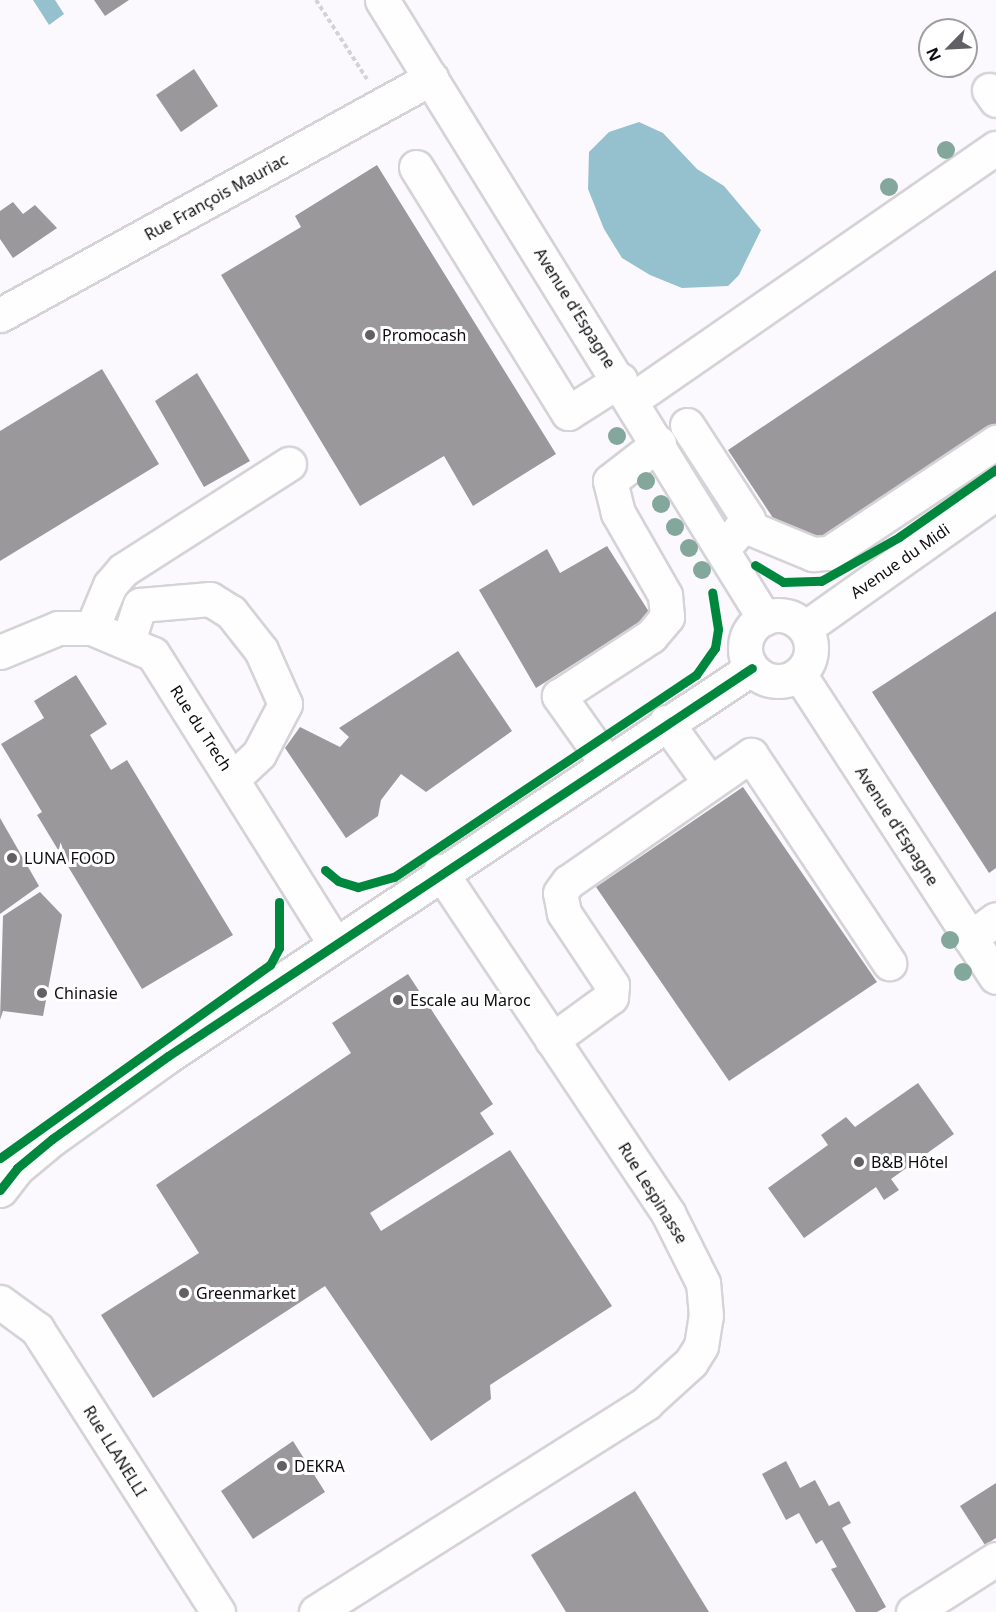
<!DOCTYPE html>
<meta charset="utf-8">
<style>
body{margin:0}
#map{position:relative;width:996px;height:1612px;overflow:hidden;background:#fbf9fd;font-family:"Noto Sans",sans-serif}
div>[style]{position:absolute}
.water>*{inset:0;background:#95c0ce}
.building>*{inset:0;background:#9b989c}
.path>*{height:4px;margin-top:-2px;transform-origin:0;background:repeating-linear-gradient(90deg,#d3d3d3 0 4.5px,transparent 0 7.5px)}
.roads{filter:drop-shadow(2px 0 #d5d3d7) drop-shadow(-2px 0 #d5d3d7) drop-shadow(0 2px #d5d3d7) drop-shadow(0 -2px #d5d3d7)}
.minor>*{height:33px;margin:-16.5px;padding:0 16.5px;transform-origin:16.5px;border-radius:16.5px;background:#fefeff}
.minor>.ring{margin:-16.5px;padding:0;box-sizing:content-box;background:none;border:33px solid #fefeff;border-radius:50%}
.cycleway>*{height:9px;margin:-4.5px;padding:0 4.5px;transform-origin:4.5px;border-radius:4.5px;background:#00873e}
.trees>*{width:18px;height:18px;margin:-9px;border-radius:50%;background:#84a79b}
.dots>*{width:16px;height:16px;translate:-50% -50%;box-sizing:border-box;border:3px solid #fff;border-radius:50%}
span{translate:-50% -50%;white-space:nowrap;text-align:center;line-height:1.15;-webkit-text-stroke:6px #fff;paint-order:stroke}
.street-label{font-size:16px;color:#0f0d11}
.poi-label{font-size:16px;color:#0f0d11}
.left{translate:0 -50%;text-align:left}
.north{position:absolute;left:918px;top:18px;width:60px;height:60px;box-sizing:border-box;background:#fff;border:2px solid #9f9ea0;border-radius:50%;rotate:246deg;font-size:16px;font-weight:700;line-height:24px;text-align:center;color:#0f0d11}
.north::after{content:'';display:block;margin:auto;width:21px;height:27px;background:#626064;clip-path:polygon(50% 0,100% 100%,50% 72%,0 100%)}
</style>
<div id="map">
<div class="water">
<div style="clip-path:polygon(33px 0,55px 0,64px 14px,49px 25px)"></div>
<div style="clip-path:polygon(639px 122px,663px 133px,697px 169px,724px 186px,761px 230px,739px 275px,728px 286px,682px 288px,650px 275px,622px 258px,604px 229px,588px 189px,589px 152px,609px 132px)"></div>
</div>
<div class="building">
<div style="clip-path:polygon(94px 0,129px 0,105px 16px)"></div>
<div style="clip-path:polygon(194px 69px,218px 106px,181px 132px,156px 95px)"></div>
<div style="clip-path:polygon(377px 165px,556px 454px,473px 506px,444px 456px,360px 506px,221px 275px,301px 227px,295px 216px)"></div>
<div style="clip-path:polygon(13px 202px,23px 214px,35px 205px,57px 228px,13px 258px,0 239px,0 211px)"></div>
<div style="clip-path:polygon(996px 270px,996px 427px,830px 546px,779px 527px,728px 450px)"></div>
<div style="clip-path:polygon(102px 369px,159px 464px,0 561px,0 431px)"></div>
<div style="clip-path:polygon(197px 373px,250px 461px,204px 487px,155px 401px)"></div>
<div style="clip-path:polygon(607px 546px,651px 615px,536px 688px,479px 590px,547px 549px,560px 573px)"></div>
<div style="clip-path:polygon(996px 611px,996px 868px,989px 873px,872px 692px)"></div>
<div style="clip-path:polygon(458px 651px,512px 731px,426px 792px,401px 774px,381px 800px,378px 816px,346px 838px,285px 748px,300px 727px,340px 747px,349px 737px,339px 728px)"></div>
<div style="clip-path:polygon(76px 675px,107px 724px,90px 735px,111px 770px,127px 760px,233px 935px,142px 989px,37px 815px,42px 812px,1px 744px,44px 718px,34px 701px)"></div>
<div style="clip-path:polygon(743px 787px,877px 982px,729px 1081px,596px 887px)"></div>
<div style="clip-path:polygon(0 818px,39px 886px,0 914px)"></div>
<div style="clip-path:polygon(40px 892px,62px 915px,43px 1016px,3px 1011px,0 1020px,3px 916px)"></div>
<div style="clip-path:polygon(408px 974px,493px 1104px,480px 1113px,494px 1134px,370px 1213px,381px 1231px,510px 1150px,612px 1306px,490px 1385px,491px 1399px,431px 1441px,325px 1286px,153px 1398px,101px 1315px,199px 1253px,156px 1185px,351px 1053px,332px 1023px)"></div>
<div style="clip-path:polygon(918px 1083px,954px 1134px,891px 1179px,899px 1190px,884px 1200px,876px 1187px,804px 1238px,768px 1188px,828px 1145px,821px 1135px,846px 1117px,855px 1127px)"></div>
<div style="clip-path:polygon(293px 1441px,325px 1492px,253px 1539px,221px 1491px)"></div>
<div style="clip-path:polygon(786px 1461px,800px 1488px,815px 1480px,829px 1506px,839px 1501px,851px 1523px,842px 1528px,886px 1607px,877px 1612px,856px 1612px,831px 1569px,837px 1567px,822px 1540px,816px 1544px,799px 1513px,786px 1520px,762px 1474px)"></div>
<div style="clip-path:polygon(996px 1483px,996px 1538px,985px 1545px,960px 1506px)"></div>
<div style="clip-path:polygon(635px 1491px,709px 1612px,566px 1612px,531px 1555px)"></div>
</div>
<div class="path">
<div style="left:316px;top:0;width:94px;rotate:57.2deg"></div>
</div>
<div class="roads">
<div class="minor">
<div style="left:382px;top:0;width:727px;rotate:58.28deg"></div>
<div style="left:989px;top:90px;width:12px;rotate:55deg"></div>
<div style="left:416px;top:167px;width:289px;rotate:58.3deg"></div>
<div style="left:568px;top:413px;width:62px;rotate:-32.4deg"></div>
<div style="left:0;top:315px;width:492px;rotate:-28.8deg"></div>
<div style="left:633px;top:399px;width:441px;rotate:-34.7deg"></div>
<div style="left:687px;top:425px;width:112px;rotate:57deg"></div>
<div style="left:748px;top:519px;width:25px;rotate:130deg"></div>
<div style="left:745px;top:526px;width:74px;rotate:22.4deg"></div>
<div style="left:813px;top:554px;width:16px;rotate:-4deg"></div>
<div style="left:829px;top:553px;width:201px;rotate:-33.6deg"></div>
<div class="ring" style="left:745px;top:615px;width:33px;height:33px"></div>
<div style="left:92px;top:628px;width:47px;rotate:-67.3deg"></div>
<div style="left:110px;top:585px;width:20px;rotate:-49deg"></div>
<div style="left:123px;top:570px;width:197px;rotate:-32.6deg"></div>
<div style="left:805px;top:628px;width:234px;rotate:-35.3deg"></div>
<div style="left:128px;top:641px;width:38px;rotate:-72deg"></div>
<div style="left:140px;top:605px;width:70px;rotate:-4.9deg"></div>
<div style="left:210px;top:599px;width:25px;rotate:32deg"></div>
<div style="left:231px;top:612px;width:48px;rotate:51.7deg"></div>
<div style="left:261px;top:650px;width:59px;rotate:66deg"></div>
<div style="left:285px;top:704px;width:56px;rotate:117.5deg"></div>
<div style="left:259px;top:754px;width:35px;rotate:137deg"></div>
<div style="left:0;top:652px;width:63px;rotate:-22.5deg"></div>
<div style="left:58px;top:628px;width:34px"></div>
<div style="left:92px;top:628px;width:66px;rotate:23.1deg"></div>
<div style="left:153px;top:654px;width:340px;rotate:57.9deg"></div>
<div style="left:799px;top:674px;width:361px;rotate:57deg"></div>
<div style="left:666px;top:722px;width:75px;rotate:54.2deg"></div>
<div style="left:605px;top:761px;width:80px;rotate:-125.3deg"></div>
<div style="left:559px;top:696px;width:110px;rotate:-33.1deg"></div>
<div style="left:651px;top:636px;width:25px;rotate:-50deg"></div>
<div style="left:667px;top:617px;width:22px;rotate:-95deg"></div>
<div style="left:665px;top:595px;width:95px;rotate:-119.8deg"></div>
<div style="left:618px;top:513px;width:33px;rotate:-104deg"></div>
<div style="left:610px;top:481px;width:62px;rotate:-37.8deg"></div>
<div style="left:970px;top:938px;width:32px;rotate:-36deg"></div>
<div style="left:552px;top:1040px;width:73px;rotate:-36.1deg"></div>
<div style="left:611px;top:997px;width:12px;rotate:-85deg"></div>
<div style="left:612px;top:985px;width:87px;rotate:-123.7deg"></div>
<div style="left:564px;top:913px;width:20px;rotate:-101deg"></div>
<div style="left:560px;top:893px;width:14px;rotate:-54deg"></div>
<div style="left:568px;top:882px;width:223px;rotate:-34.8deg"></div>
<div style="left:751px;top:755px;width:250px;rotate:56.4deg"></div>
<div style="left:0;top:1190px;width:28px;rotate:-52deg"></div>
<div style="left:17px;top:1168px;width:45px;rotate:-39.6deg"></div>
<div style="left:52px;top:1139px;width:143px;rotate:-35.6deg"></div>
<div style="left:168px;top:1056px;width:701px;rotate:-33.6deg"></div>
<div style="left:0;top:1302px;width:46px;rotate:36.1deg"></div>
<div style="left:37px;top:1329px;width:336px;rotate:57.4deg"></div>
<div style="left:316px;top:1612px;width:391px;rotate:-32.3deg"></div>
<div style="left:646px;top:1403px;width:61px;rotate:-42.3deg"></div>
<div style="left:691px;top:1362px;width:19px;rotate:-58deg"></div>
<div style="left:701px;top:1346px;width:30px;rotate:-81deg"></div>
<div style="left:706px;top:1316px;width:33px;rotate:-95deg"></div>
<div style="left:703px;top:1283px;width:78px;rotate:-116.6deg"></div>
<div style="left:668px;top:1213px;width:411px;rotate:-123.7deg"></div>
<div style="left:913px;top:1612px;width:98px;rotate:-32.6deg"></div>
</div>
</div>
<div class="cycleway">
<div style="left:755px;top:565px;width:33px;rotate:31deg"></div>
<div style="left:783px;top:582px;width:38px;rotate:-2deg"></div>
<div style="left:821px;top:581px;width:90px;rotate:-29.4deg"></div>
<div style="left:899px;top:537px;width:118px;rotate:-35deg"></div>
<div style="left:325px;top:870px;width:17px;rotate:40deg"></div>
<div style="left:338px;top:881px;width:21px;rotate:17deg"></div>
<div style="left:358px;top:887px;width:37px;rotate:-16deg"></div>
<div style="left:394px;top:877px;width:363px;rotate:-33.8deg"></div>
<div style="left:696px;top:675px;width:33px;rotate:-55deg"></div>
<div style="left:715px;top:648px;width:19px;rotate:-81deg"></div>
<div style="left:718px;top:629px;width:37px;rotate:-99deg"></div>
<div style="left:0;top:1158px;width:332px;rotate:-35.6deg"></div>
<div style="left:270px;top:965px;width:19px;rotate:-62deg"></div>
<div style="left:279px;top:948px;width:46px;rotate:-90deg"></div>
<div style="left:0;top:1190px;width:28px;rotate:-52deg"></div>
<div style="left:17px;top:1168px;width:45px;rotate:-39.6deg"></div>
<div style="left:52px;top:1139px;width:143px;rotate:-35.6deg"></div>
<div style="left:168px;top:1056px;width:701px;rotate:-33.6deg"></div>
</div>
<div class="trees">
<div style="left:946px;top:150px"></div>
<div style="left:889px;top:187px"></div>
<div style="left:617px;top:436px"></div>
<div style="left:646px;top:481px"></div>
<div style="left:661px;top:504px"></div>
<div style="left:675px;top:527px"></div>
<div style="left:689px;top:548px"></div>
<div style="left:702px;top:570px"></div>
<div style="left:950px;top:940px"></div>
<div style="left:963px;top:972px"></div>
</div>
<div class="dots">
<div style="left:370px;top:335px;background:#626064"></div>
<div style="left:12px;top:858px;background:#626064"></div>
<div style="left:42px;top:993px;background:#626064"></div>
<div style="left:398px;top:1000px;background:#626064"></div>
<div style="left:859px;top:1162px;background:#626064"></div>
<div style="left:184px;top:1293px;background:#626064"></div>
<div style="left:282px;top:1466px;background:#626064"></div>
</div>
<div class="street-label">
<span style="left:216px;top:197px;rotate:-29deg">Rue François Mauriac</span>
<span style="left:575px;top:308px;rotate:58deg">Avenue d'Espagne</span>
<span style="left:900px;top:561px;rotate:-35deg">Avenue du Midi</span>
<span style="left:201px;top:728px;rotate:57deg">Rue du Trech</span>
<span style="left:897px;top:826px;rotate:57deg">Avenue d'Espagne</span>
<span style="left:653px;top:1193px;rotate:58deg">Rue Lespinasse</span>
<span style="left:115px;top:1451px;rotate:58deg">Rue LLANELLI</span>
</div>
<div class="poi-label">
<span class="left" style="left:382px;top:335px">Promocash</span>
<span class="left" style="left:24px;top:858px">LUNA FOOD</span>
<span class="left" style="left:54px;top:993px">Chinasie</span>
<span class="left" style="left:410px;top:1000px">Escale au Maroc</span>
<span class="left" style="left:871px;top:1162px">B&amp;B Hôtel</span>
<span class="left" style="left:196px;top:1293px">Greenmarket</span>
<span class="left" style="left:294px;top:1466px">DEKRA</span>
</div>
<div class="north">N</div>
</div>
